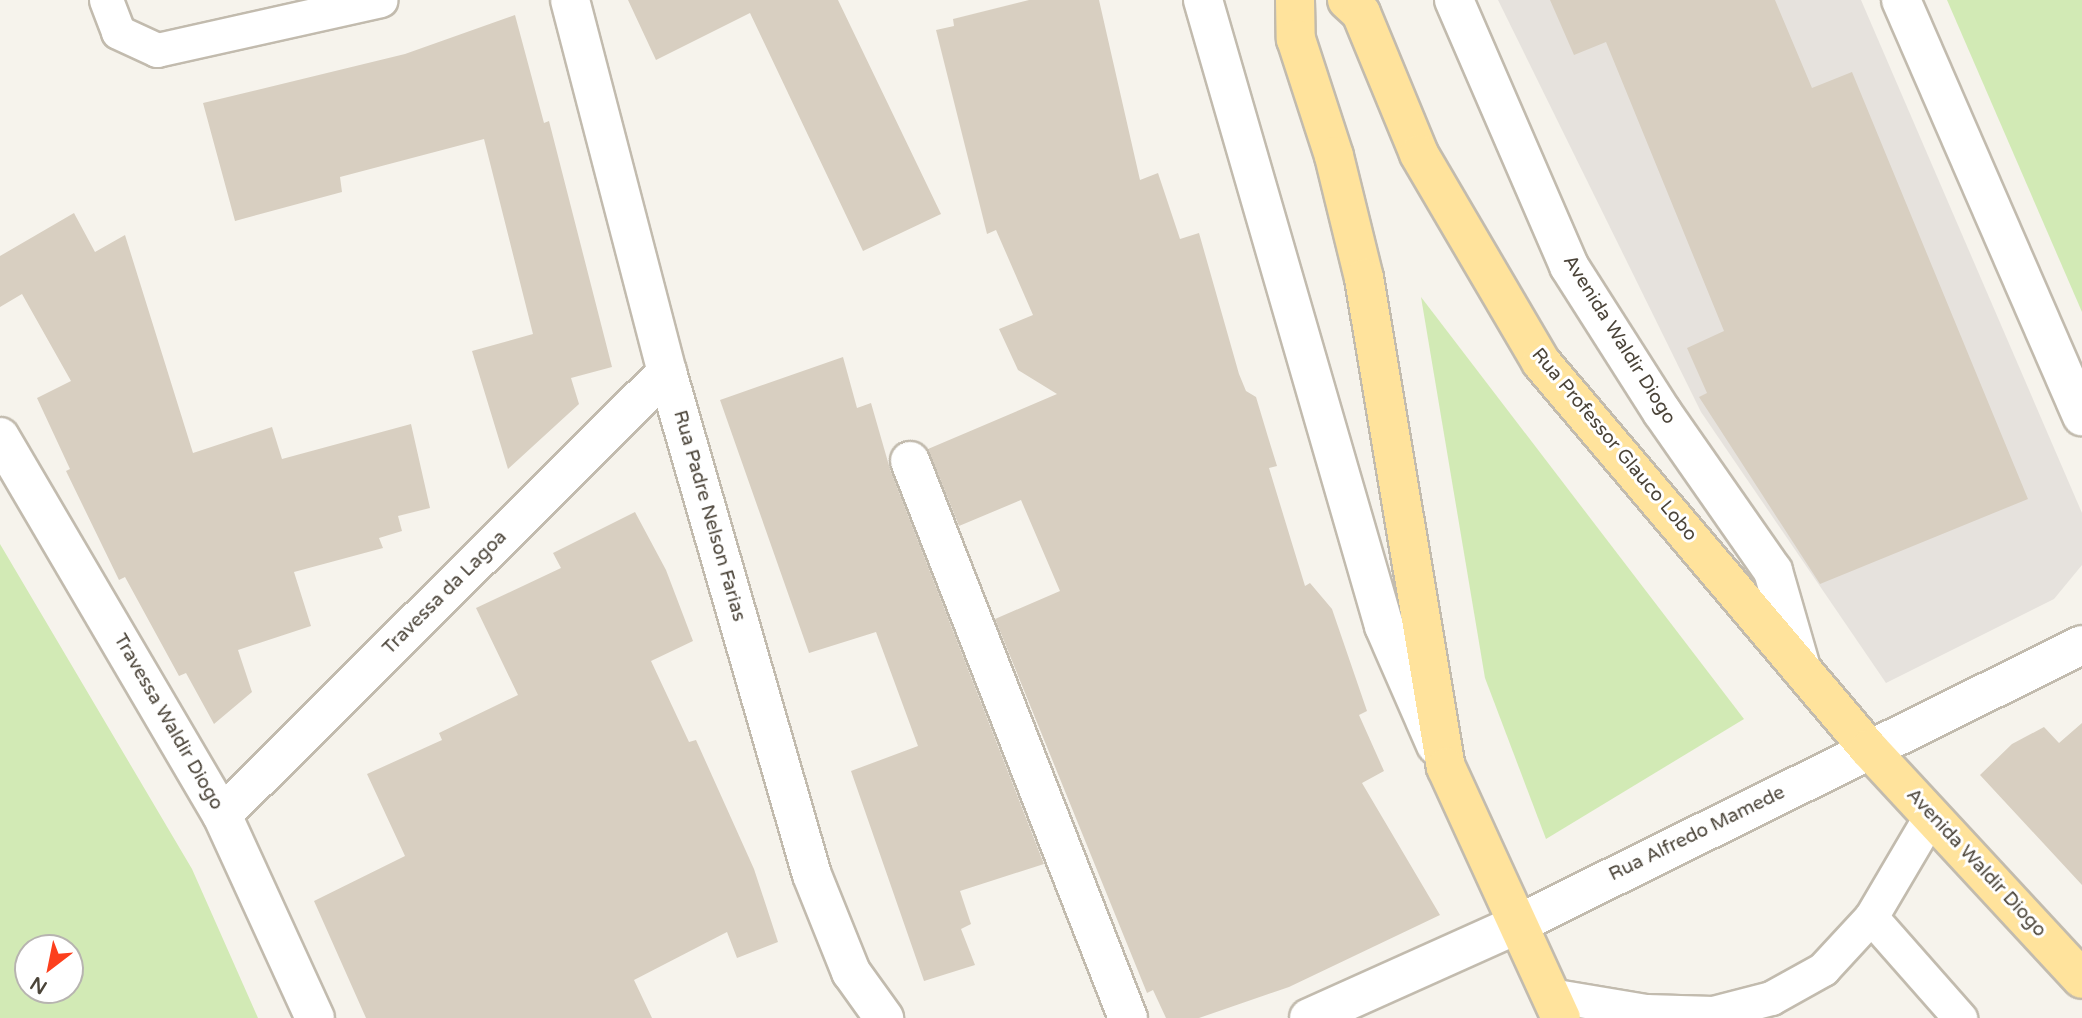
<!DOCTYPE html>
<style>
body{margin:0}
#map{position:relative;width:2082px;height:1018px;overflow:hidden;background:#f6f3ec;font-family:"Varela Round",sans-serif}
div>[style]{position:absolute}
.industrial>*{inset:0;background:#e6e2dd}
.green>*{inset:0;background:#d2eab5}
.building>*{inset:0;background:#d8cfc1}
.roads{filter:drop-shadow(2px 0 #c2bbae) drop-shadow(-2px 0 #c2bbae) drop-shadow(0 2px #c2bbae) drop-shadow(0 -2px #c2bbae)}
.service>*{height:33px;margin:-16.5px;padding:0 16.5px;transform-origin:16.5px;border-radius:16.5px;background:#fff}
.minor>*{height:38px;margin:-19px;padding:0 19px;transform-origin:19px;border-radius:19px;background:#fff}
.primary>*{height:38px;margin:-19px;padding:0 19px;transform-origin:19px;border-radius:19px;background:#ffe39c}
span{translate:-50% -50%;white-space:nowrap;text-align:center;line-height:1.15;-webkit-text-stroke:6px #fff;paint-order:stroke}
.street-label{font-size:19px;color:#4b4439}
.north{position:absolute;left:14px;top:934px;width:70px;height:70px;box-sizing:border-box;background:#fff;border:2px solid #b7b4b0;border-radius:50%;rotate:212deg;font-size:19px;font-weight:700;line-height:28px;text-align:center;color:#4b4439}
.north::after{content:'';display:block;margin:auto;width:24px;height:32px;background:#fc3f1d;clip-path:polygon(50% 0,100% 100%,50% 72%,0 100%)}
</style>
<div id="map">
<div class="industrial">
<div style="clip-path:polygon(1498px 0,1861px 0,2082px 513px,2082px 565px,2054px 599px,1886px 683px,1701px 412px)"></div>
</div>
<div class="green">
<div style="clip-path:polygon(1947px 0,2082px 0,2082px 312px)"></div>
<div style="clip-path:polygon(1421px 297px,1744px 719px,1546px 839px,1485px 678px)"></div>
<div style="clip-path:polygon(evenodd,0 544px,192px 869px,258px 1018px,0 1018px,0 544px,28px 948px,70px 948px,70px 990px,28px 990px,28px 948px)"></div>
</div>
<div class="building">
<div style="clip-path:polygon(628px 0,838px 0,941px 214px,863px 251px,750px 13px,656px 60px)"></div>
<div style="clip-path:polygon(1029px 0,1099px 0,1140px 180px,1158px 173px,1180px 239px,1199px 233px,1239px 374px,1246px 391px,1256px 397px,1268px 437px,1277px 466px,1269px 468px,1305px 586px,1310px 583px,1332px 609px,1367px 711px,1359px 715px,1384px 771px,1362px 783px,1440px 915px,1289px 987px,1199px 1018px,1166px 1018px,1153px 990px,1147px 993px,995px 619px,1060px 591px,1021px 500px,959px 526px,928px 449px,1057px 394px,1018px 370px,999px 329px,1033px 315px,996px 230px,987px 234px,936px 30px,954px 26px,953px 19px)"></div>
<div style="clip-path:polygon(1550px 0,1775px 0,1812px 88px,1852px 72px,2028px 499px,1820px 584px,1699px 397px,1707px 393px,1687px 348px,1724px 331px,1606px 42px,1574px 55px)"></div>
<div style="clip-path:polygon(515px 15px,544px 123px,549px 121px,612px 367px,571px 378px,579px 404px,508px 469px,472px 351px,533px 334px,484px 139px,340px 177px,342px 192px,235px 221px,203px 103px,405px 54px)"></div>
<div style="clip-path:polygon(74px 213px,95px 252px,125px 235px,193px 453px,272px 427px,282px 459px,411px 424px,430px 508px,398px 516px,402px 531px,379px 538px,383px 548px,294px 572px,311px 626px,238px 650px,252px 692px,214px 724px,186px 673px,179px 676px,125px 577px,119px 580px,66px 471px,70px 469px,37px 398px,71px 381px,22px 294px,0 307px,0 256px)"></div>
<div style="clip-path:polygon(843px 357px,857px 408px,871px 403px,890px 469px,1044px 864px,960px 891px,971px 924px,961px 929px,975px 965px,924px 981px,851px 771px,918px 746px,876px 632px,809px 653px,720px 400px)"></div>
<div style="clip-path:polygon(635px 512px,666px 570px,693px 641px,651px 661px,689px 742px,696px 740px,754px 869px,778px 942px,737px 958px,727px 932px,634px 980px,652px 1018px,366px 1018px,314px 901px,405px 856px,367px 774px,442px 740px,439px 733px,518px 695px,476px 608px,561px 568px,553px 553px)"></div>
<div style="clip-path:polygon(2082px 723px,2082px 885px,1980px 775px,2012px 744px,2044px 727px,2059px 743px)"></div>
</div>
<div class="roads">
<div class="service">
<div style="left:106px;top:0;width:34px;rotate:69deg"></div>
<div style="left:118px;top:32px;width:43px;rotate:24.8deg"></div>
<div style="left:157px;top:50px;width:229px;rotate:-12.6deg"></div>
<div style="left:1871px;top:917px;width:135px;rotate:48.6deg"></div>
<div style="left:1550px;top:995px;width:97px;rotate:9.5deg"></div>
<div style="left:1646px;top:1011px;width:67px;rotate:1.7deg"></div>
<div style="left:1713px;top:1013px;width:60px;rotate:-14.5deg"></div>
<div style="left:1771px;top:998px;width:60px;rotate:-29.1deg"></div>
<div style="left:1823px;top:969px;width:71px;rotate:-47.3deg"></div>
<div style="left:1871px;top:917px;width:118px;rotate:-59.5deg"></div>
</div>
<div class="minor">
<div style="left:570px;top:0;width:384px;rotate:75.4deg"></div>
<div style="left:667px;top:372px;width:523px;rotate:73.92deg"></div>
<div style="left:812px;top:875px;width:105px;rotate:68.1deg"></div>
<div style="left:851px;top:972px;width:57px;rotate:54.3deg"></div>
<div style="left:1203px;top:0;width:652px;rotate:73.87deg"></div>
<div style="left:1384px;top:626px;width:130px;rotate:66.4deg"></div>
<div style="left:1454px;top:0;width:290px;rotate:66.6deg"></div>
<div style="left:1569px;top:266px;width:173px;rotate:57.5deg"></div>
<div style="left:1662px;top:412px;width:194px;rotate:55.1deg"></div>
<div style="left:1773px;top:571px;width:101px;rotate:73.9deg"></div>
<div style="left:1901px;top:0;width:454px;rotate:66.5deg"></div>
<div style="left:0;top:437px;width:438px;rotate:59.6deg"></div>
<div style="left:222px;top:815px;width:223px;rotate:65.4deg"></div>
<div style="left:910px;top:461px;width:598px;rotate:68.63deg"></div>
<div style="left:222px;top:815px;width:628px;rotate:-44.87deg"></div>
<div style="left:1309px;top:1018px;width:229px;rotate:-24.2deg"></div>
<div style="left:1518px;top:924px;width:629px;rotate:-26.32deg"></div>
</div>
<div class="primary">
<div style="left:1295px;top:0;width:39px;rotate:89deg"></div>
<div style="left:1296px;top:39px;width:123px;rotate:72deg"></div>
<div style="left:1334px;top:156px;width:126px;rotate:76.2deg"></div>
<div style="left:1364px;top:278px;width:496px;rotate:80.5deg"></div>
<div style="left:1446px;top:767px;width:276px;rotate:65.4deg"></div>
<div style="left:1347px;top:0;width:19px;rotate:43deg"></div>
<div style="left:1361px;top:13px;width:152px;rotate:67.6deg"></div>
<div style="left:1419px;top:154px;width:241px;rotate:59.6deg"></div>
<div style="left:1541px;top:362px;width:507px;rotate:49.72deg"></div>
<div style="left:1869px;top:749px;width:313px;rotate:47.2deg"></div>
</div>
</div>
<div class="street-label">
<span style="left:1619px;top:340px;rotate:58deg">Avenida Waldir Diogo</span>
<span style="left:1614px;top:445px;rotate:50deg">Rua Professor Glauco Lobo</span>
<span style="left:709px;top:516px;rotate:74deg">Rua Padre Nelson Farias</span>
<span style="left:445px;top:593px;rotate:-45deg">Travessa da Lagoa</span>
<span style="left:168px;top:722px;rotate:60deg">Travessa Waldir Diogo</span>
<span style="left:1697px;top:834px;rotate:-26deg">Rua Alfredo Mamede</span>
<span style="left:1976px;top:863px;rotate:47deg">Avenida Waldir Diogo</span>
</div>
<div class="north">N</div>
</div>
